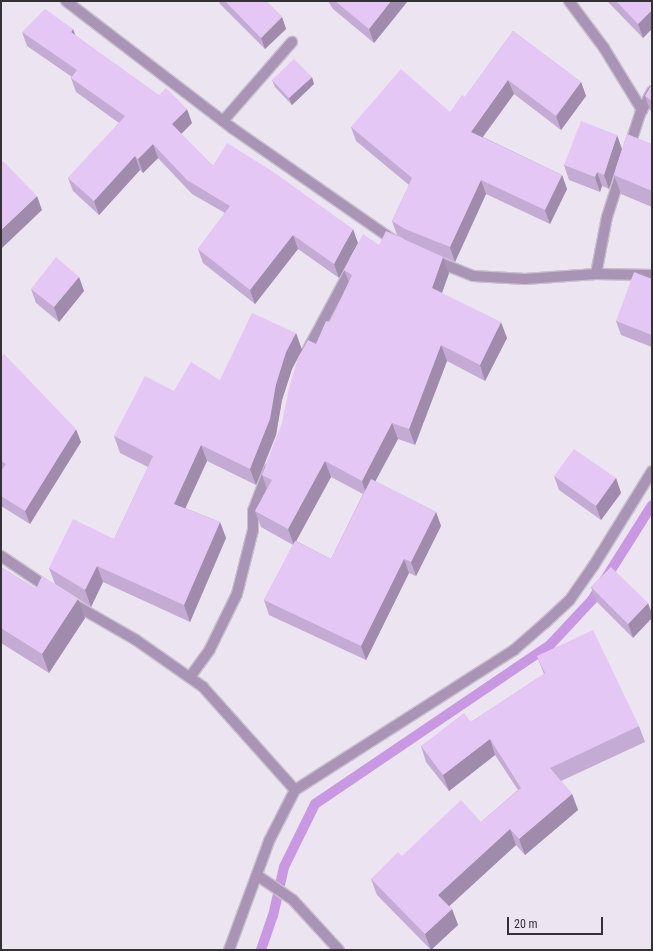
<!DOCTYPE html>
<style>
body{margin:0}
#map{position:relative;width:653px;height:951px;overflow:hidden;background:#ece4f1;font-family:"Roboto Condensed",sans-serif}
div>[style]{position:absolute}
.stream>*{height:10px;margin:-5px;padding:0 5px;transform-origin:5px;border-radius:5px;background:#c998e3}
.roads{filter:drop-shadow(1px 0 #c7c0cc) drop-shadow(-1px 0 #c7c0cc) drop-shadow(0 1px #c7c0cc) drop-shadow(0 -1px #c7c0cc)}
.lane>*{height:10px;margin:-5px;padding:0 5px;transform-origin:5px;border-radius:5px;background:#a994b5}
.street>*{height:10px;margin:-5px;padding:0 5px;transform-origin:5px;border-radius:5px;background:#a994b5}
.wall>*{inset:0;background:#c4abd3}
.shaded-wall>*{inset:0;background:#a08bac}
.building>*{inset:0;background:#e4c7f5}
span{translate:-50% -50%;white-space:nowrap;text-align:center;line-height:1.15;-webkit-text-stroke:3px #ece4f1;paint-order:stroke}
.frame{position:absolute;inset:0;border:2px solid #343136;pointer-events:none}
.scale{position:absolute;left:507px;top:917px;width:96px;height:18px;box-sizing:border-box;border:2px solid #343136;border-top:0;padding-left:5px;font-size:12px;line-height:14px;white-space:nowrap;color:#343136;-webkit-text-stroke:3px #ece4f1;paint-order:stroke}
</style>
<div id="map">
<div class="stream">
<div style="left:261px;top:950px;width:36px;rotate:-71deg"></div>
<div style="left:273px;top:916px;width:50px;rotate:-77.3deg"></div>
<div style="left:284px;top:867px;width:70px;rotate:-63.8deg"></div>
<div style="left:315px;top:804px;width:284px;rotate:-34.1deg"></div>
<div style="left:550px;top:645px;width:62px;rotate:-47deg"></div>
<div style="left:592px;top:600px;width:112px;rotate:-57.7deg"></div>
</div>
<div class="roads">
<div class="lane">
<div style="left:569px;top:1px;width:59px;rotate:53.3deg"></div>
<div style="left:604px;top:48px;width:73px;rotate:58.5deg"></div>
<div style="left:223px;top:121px;width:105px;rotate:-48.9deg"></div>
</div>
<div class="street">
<div style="left:66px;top:1px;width:209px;rotate:37.4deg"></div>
<div style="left:232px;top:128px;width:200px;rotate:34.8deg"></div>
<div style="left:629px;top:148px;width:36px;rotate:-72deg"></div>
<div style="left:640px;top:114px;width:26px;rotate:-62deg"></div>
<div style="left:433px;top:260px;width:43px;rotate:21.8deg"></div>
<div style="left:473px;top:276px;width:52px;rotate:3.3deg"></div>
<div style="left:525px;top:279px;width:71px;rotate:-4deg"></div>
<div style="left:596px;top:274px;width:56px;rotate:1deg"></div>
<div style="left:596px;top:274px;width:58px;rotate:-79.1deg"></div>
<div style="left:607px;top:217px;width:46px;rotate:-72.3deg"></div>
<div style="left:306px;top:353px;width:100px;rotate:-61.9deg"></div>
<div style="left:1px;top:556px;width:59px;rotate:34deg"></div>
<div style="left:70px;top:602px;width:76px;rotate:29.9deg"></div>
<div style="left:136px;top:640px;width:82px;rotate:35deg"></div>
<div style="left:203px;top:687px;width:138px;rotate:48.2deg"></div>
<div style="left:190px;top:677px;width:34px;rotate:-54deg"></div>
<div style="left:210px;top:649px;width:61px;rotate:-63.9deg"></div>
<div style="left:237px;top:594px;width:66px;rotate:-76deg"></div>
<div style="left:253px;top:530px;width:19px;rotate:-90deg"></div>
<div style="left:253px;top:511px;width:45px;rotate:-69.1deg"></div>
<div style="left:258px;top:876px;width:42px;rotate:34.4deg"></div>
<div style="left:293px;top:900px;width:68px;rotate:47.4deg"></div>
<div style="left:229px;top:950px;width:116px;rotate:-69.8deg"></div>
<div style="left:269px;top:841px;width:57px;rotate:-63deg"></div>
<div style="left:295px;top:790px;width:260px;rotate:-32.6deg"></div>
<div style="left:514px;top:650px;width:41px;rotate:-41.1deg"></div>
<div style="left:545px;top:623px;width:33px;rotate:-43deg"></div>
<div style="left:569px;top:601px;width:44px;rotate:-55.2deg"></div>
<div style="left:594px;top:565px;width:110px;rotate:-58.3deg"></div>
</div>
</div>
<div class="wall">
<div style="clip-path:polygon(219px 1px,266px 1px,282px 17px,286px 29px,265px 49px,220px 4px)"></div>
<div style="clip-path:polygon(328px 1px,406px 1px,407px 2px,374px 43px,333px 9px)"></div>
<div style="clip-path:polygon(607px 1px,652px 1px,643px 38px)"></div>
<div style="clip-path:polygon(evenodd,513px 31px,581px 82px,586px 96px,561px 130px,514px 94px,483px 137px,562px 175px,567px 189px,550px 224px,486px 194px,455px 262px,432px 252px,443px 257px,449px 273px,442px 293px,507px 338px,485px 381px,447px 361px,415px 445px,398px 439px,375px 481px,436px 512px,441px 526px,416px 576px,409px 573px,366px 660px,269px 615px,264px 600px,293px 545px,261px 527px,255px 511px,267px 489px,262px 475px,316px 344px,330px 322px,349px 282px,344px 270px,379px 245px,404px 239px,397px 235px,392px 221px,409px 185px,356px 141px,351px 127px,450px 112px,465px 97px,513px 31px,331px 477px,363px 494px,331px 559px,296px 541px,331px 477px)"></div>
<div style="clip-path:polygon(22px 32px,76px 36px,192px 123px,181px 134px,213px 166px,358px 243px,339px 278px,298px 249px,255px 304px,203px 263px,198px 249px,225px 213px,192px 194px,158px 158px,143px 173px,140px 170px,99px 215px,73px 191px,68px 178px,119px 123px,76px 92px,71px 78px,72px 77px,27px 46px)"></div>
<div style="clip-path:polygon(272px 80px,314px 84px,292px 105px,275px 87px)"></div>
<div style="clip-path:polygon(652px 84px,652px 112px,650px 110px,645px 96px)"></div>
<div style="clip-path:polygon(652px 144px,652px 207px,621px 194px,614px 175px)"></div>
<div style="clip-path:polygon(622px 149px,609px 189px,602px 186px,600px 192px,569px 180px,564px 165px)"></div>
<div style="clip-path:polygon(79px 277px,84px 291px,59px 322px,36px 303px,31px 289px)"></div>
<div style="clip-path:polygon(652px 279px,652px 347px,621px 335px,616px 321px)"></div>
<div style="clip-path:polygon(296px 333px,302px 350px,292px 369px,282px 400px,276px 435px,256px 485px,207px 461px,185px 508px,220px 522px,226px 538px,190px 622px,103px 582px,91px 607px,55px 584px,49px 568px,114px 539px,148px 467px,120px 453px,114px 436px,174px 391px,220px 380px)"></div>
<div style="clip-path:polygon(1px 357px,81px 442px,30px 524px,1px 506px)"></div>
<div style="clip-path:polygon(554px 476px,616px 478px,621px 493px,601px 520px,559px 490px)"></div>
<div style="clip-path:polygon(1px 567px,36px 589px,85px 618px,49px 673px,1px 643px)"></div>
<div style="clip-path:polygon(611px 567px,633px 638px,596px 601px,591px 587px)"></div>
<div style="clip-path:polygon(537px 656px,639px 726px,645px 742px,561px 781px,572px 794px,578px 810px,525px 855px,516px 845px,449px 906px,452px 909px,458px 925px,431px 950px,377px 895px,371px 879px,402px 856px,481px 822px,518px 790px,495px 755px,449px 791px,426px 762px,421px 746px,471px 722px,544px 674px)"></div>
</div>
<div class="shaded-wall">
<div style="clip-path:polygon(391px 1px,406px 1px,407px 2px,374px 43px,369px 29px)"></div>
<div style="clip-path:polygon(652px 10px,652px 29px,643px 38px,638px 24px)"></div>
<div style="clip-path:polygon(282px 17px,286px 29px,265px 49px,261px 38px)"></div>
<div style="clip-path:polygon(73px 29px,78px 43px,71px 32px)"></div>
<div style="clip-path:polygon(312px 77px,314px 84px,292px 105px,289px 98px)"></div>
<div style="clip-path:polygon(508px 80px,514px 94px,476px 146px,471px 132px)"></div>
<div style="clip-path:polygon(581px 82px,586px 96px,561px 130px,556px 116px)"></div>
<div style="clip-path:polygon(187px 109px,192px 123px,177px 138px,172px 124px)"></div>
<div style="clip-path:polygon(617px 135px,622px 149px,609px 189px,604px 175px)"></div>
<div style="clip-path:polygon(153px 144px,158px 158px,143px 173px,138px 159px)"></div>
<div style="clip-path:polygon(135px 156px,140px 170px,99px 215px,94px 201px)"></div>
<div style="clip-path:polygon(597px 172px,602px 186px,600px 192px,595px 177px)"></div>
<div style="clip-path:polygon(562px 175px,567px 189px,550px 224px,545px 210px)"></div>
<div style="clip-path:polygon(481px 180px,486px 194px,455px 262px,450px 247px)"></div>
<div style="clip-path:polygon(37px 196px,42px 210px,1px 249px,1px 230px)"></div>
<div style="clip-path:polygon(353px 229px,358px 243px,339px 278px,334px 264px)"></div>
<div style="clip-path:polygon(293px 235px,298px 249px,255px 304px,250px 290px)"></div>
<div style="clip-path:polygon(443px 257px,449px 273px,438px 304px,432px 288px)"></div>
<div style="clip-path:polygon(79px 277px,84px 291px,59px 322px,54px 307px)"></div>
<div style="clip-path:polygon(501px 322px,507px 338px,485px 381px,480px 365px)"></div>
<div style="clip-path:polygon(296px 333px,302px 350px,292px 369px,282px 400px,276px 435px,256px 485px,250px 469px,286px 352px)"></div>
<div style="clip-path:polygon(441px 345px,447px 361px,415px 445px,409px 429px)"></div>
<div style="clip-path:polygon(392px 423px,398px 439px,367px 497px,362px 481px)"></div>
<div style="clip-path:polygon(76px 429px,81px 442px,30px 524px,25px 511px)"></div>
<div style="clip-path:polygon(201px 445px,207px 461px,180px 520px,174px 504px)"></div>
<div style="clip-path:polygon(325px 461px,331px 477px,294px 545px,288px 529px)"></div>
<div style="clip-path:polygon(616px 478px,621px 493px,601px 520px,596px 506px)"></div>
<div style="clip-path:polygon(436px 512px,441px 526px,416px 576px,411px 562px)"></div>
<div style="clip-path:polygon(220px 522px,226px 538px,190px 622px,184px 605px)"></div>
<div style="clip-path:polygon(404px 559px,409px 573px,366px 660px,361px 646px)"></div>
<div style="clip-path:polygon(97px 566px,103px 582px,91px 607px,85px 590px)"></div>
<div style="clip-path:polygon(78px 599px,85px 618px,49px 673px,42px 654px)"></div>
<div style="clip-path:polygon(648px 603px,652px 614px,652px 618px,633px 638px,628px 624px)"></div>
<div style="clip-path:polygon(490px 739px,495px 755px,449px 791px,443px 775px)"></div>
<div style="clip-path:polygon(572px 794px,578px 810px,525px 855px,519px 839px)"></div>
<div style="clip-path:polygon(510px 829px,516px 845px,444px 911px,438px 895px)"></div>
<div style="clip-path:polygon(452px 909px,458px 925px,431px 950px,425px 934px)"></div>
</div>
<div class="building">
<div style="clip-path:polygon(225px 1px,266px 1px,282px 17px,261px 38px)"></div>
<div style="clip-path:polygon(335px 1px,391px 1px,369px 29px)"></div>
<div style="clip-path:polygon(616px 1px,652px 1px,652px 10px,638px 24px)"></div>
<div style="clip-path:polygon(45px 9px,73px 29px,71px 32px,159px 95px,166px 88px,187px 109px,172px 124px,213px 166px,227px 143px,272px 171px,353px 229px,334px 264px,293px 235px,250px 290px,198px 249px,230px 206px,187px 180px,153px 144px,138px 159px,135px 156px,94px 201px,68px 178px,125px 116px,71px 78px,77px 70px,22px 32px)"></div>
<div style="clip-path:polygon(513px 31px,581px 82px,556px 116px,508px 80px,471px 132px,562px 175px,545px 210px,481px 180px,450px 247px,405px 229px,392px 221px,412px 178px,351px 127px,401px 69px,450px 112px,462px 95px,465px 97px)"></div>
<div style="clip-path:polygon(294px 59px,312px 77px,289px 98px,272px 80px)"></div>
<div style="clip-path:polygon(652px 84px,652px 101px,645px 96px)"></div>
<div style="clip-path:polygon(581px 121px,617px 135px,604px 175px,597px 172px,595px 177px,564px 165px)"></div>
<div style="clip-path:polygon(627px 134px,652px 144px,652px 191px,614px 175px)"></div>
<div style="clip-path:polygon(3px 161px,37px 196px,1px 230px,1px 164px)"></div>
<div style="clip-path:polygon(386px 231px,443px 257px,432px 288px,501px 322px,480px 365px,441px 345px,409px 429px,392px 423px,362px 481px,325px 461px,288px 529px,255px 511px,272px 480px,262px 475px,282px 423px,289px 388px,298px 358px,308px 340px,316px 344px,326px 321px,330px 322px,352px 275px,344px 270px,363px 234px,379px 245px)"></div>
<div style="clip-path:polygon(56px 257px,79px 277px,54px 307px,31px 289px)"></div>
<div style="clip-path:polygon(634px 272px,652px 279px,652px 335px,616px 321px)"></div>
<div style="clip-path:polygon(252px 313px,296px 333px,286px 352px,276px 384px,270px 419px,250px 469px,201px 445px,174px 504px,220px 522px,184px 605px,97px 566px,85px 590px,49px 568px,73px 519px,114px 539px,153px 456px,114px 436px,145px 376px,174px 391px,191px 362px,220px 380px)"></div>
<div style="clip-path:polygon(4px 354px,76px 429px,25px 511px,1px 496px,1px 471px,6px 464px,1px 461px,1px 357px)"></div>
<div style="clip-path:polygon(574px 449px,616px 478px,596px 506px,554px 476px)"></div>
<div style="clip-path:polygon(371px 479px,436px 512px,411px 562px,404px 559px,361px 646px,264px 600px,295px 541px,331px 559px)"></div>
<div style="clip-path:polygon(1px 567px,36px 589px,42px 576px,78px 599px,42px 654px,1px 628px)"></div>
<div style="clip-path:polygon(611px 567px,648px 603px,628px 624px,591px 587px)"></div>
<div style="clip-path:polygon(593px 630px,639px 726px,550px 768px,572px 794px,519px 839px,510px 829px,438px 895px,452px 909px,425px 934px,371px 879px,398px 852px,402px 856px,461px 800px,481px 822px,521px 788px,490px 739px,443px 775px,421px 746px,464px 713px,471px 722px,545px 673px,537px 656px)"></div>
</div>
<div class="frame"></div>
<div class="scale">20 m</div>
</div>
